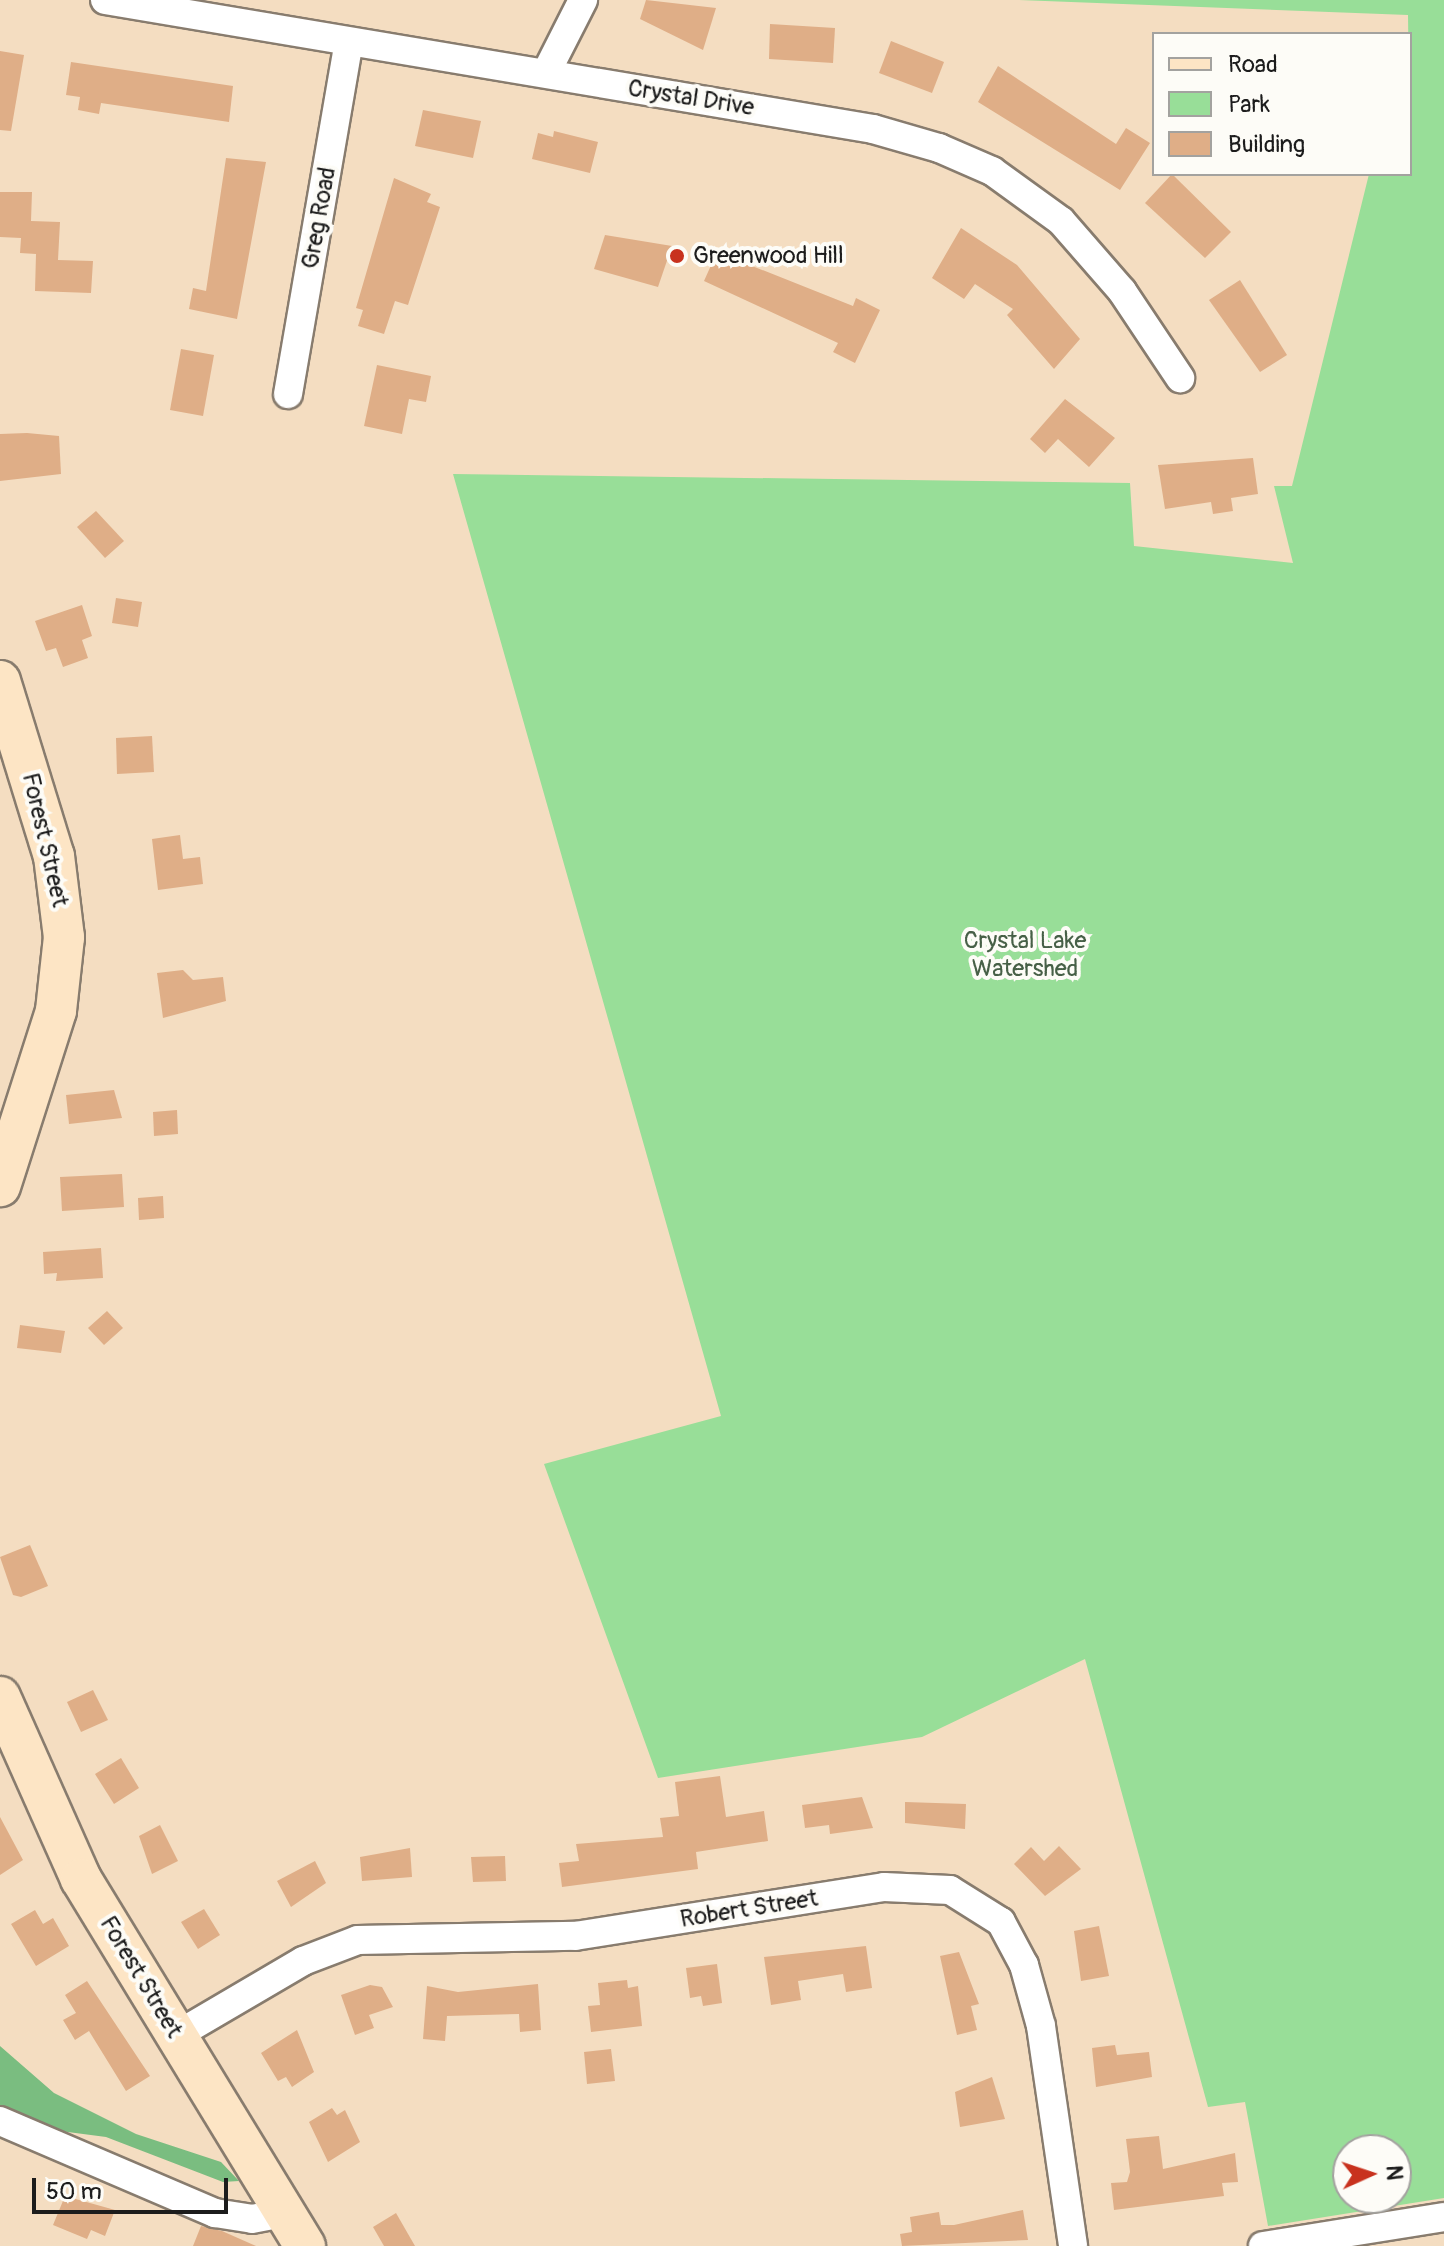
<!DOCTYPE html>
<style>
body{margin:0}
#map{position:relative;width:1444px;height:2246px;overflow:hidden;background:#f4ddc1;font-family:Pangolin,sans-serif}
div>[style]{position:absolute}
.green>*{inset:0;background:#98de98}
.forest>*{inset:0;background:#7abd80}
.building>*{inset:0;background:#dfae87}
.roads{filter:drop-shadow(2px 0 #887c6e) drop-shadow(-2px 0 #887c6e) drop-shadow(0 2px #887c6e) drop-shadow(0 -2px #887c6e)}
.minor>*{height:28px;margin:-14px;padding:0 14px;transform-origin:14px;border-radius:14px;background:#fff}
.secondary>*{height:40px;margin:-20px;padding:0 20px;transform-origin:20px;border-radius:20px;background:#fde5c5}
.dots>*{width:22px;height:22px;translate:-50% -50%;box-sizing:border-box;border:4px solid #fdfcf7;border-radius:50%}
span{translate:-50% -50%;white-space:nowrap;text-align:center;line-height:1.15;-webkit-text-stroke:8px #fdfcf7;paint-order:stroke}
.street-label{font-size:24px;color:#1c1c1c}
.poi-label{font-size:24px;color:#1c1c1c}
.left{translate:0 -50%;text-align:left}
.park-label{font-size:24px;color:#476047}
.legend{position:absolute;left:1152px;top:32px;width:260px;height:144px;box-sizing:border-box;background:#fdfcf7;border:2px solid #a3a29f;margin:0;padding:10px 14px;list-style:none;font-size:24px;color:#1c1c1c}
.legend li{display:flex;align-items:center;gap:16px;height:40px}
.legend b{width:40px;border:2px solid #a3a29f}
.north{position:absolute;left:1332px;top:2134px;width:80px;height:80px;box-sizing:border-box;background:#fdfcf7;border:2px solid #a3a29f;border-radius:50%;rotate:87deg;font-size:22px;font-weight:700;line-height:32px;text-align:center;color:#1c1c1c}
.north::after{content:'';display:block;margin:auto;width:28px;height:36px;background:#c8321e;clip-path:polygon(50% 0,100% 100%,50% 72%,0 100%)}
.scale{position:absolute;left:32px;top:2178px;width:196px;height:36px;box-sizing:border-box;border:4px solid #1c1c1c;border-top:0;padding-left:10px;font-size:24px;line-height:28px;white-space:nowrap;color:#1c1c1c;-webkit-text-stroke:6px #fdfcf7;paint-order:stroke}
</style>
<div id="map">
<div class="green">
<div style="clip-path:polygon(evenodd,1019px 0,1444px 0,1444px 2198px,1268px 2226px,1245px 2102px,1208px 2107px,1085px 1659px,922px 1737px,658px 1778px,544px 1464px,721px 1416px,453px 474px,1130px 483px,1134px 546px,1293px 563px,1274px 486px,1292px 486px,1369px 174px,1410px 174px,1408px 15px,1019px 0,1348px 2150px,1396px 2150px,1396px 2198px,1348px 2198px,1348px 2150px)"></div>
</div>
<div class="forest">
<div style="clip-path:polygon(0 2046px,54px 2093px,136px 2134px,221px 2162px,239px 2181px,223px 2182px,106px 2137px,45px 2129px,0 2108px)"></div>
</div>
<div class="building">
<div style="clip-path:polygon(646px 0,716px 8px,703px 50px,640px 19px)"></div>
<div style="clip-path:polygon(770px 24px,835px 28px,833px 63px,769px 59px)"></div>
<div style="clip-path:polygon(891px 41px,944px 62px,932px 93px,879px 73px)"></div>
<div style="clip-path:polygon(0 51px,24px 55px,11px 131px,0 130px)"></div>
<div style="clip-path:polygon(71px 62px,233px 86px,229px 122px,101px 103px,99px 114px,78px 110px,80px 97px,66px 95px)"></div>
<div style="clip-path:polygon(998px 66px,1116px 144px,1126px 128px,1150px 143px,1120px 190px,978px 102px)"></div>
<div style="clip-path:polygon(423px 110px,481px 121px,473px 158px,415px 146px)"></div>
<div style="clip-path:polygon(554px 131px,598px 142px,590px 173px,532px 159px,538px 133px,553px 137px)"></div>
<div style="clip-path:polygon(226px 158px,266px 162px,237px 319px,189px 309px,193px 288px,206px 291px)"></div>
<div style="clip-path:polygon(1172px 174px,1231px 232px,1205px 258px,1145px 203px)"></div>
<div style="clip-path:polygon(394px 178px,431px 194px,427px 202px,440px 207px,408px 305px,395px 301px,384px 334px,358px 326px,363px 310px,356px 308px)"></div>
<div style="clip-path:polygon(0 192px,32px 192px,31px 221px,60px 222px,58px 260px,93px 261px,91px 293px,35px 291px,36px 254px,20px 253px,21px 238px,0 237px)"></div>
<div style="clip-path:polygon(961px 228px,1017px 265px,1080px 339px,1054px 369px,1007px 315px,1013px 309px,975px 284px,964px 299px,932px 278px)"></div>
<div style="clip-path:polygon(605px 235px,672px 246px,658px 287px,594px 269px)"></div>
<div style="clip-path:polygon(717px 252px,853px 306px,856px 298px,880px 310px,855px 363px,833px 352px,838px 343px,704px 281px)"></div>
<div style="clip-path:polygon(1240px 280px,1287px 355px,1260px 372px,1209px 300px)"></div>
<div style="clip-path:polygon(181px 349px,214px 355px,203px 416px,170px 410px)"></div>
<div style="clip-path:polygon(377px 365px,431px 376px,426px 402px,409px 399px,402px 434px,364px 426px)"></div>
<div style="clip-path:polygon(1065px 399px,1115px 438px,1089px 467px,1058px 439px,1045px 453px,1030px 439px)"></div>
<div style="clip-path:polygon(27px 433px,59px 436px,61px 474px,0 481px,0 434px)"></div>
<div style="clip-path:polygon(1253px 458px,1258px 494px,1231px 498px,1233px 511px,1213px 514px,1211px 502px,1165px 509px,1158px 465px)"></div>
<div style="clip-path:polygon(96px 511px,124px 541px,105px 558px,77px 527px)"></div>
<div style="clip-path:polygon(116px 598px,142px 602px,138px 627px,112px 623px)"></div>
<div style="clip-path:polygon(82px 605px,92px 636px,82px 640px,88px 658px,63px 667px,56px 648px,46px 651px,35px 621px)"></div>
<div style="clip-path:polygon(152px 736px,154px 772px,117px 774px,116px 738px)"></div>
<div style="clip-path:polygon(180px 835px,183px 859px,200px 857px,203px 884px,158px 890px,152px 839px)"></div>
<div style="clip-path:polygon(183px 970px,193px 980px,223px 977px,226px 1001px,163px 1018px,157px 973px)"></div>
<div style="clip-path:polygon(114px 1090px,122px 1118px,69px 1124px,66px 1095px)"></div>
<div style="clip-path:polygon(177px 1110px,178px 1134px,154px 1136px,153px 1112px)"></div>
<div style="clip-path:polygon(122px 1174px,124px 1207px,62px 1211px,60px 1177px)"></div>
<div style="clip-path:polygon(163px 1196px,164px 1218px,139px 1220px,138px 1198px)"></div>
<div style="clip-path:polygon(101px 1248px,103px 1278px,56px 1281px,57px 1273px,44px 1274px,43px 1252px)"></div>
<div style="clip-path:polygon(107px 1311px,123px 1328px,104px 1345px,88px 1328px)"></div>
<div style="clip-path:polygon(20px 1325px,65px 1331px,61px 1353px,17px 1348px)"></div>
<div style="clip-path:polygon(30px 1545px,48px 1586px,21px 1597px,13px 1595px,0 1557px)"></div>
<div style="clip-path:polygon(93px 1690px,108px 1720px,81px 1732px,67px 1702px)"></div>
<div style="clip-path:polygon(121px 1758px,139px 1788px,114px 1804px,95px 1774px)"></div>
<div style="clip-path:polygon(720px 1776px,726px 1817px,764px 1811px,768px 1841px,696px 1852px,698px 1869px,562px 1887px,559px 1863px,579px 1861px,576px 1844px,663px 1837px,660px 1818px,679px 1816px,675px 1782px)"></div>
<div style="clip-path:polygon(862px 1797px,873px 1828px,830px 1834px,829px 1825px,805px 1828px,802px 1805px)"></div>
<div style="clip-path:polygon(905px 1802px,966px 1804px,965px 1829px,905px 1823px)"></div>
<div style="clip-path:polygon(0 1817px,23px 1860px,0 1875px)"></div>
<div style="clip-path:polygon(160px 1825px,178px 1861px,152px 1874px,139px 1836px)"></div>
<div style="clip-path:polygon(1059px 1846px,1081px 1869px,1045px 1896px,1014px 1864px,1031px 1847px,1044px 1861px)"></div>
<div style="clip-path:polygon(410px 1848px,412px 1877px,362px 1881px,360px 1857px)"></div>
<div style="clip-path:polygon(505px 1856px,506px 1881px,473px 1882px,471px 1857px)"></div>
<div style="clip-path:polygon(315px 1861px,326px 1883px,291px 1907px,277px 1881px)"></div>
<div style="clip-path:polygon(204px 1909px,220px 1935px,198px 1949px,181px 1922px)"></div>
<div style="clip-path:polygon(35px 1910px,43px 1924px,53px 1918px,69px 1946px,36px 1966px,11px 1924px)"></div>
<div style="clip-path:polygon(1099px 1926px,1109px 1976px,1081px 1981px,1074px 1931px)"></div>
<div style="clip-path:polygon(866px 1946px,872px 1988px,846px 1992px,843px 1974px,798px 1981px,801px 2000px,771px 2005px,764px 1957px)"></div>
<div style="clip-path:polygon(959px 1952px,979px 2004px,971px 2006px,977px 2030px,957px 2035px,940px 1956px)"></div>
<div style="clip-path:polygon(717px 1964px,722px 2003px,703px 2006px,701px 1996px,690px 1998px,686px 1968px)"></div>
<div style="clip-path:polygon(627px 1980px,628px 1988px,638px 1986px,642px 2026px,591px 2032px,588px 2006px,600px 2005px,598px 1983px)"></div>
<div style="clip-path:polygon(87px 1981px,150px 2076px,126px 2091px,89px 2031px,75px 2040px,63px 2020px,76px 2013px,65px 1995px)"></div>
<div style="clip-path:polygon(538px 1984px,541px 2030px,520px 2032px,519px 2014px,447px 2016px,445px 2041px,423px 2039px,427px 1986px,458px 1992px)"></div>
<div style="clip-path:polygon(370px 1985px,382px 1987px,393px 2007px,369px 2015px,374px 2028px,355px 2035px,341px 1995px)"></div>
<div style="clip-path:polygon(297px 2030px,314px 2072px,292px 2087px,286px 2077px,278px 2081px,261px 2053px)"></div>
<div style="clip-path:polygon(1115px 2045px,1117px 2055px,1149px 2052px,1152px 2077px,1096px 2087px,1092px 2048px)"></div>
<div style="clip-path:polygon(611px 2049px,615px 2081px,587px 2084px,584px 2052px)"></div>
<div style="clip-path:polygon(992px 2077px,1005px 2119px,960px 2127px,955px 2092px)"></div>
<div style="clip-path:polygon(332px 2108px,337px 2115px,345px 2110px,360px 2142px,328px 2162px,309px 2122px)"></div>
<div style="clip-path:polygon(1159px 2136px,1163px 2169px,1235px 2153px,1238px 2182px,1222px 2183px,1224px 2196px,1114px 2210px,1111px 2183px,1127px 2182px,1130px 2172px,1126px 2139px)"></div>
<div style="clip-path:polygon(65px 2196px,115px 2210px,105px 2236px,91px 2230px,87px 2239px,53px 2225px)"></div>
<div style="clip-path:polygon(1023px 2210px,1028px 2240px,902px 2246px,900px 2234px,912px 2232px,910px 2217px,939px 2212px,941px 2225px,954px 2225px)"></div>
<div style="clip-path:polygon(396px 2213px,415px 2246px,384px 2246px,373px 2227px)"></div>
<div style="clip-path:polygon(201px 2226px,222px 2231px,256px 2246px,193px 2246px)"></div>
</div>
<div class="roads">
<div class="minor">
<div style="left:105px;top:0;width:779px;rotate:9.53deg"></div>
<div style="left:873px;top:129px;width:69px;rotate:16.1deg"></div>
<div style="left:939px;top:148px;width:58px;rotate:23.5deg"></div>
<div style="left:992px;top:171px;width:85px;rotate:35.9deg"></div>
<div style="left:1061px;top:221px;width:93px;rotate:48.9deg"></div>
<div style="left:1122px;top:291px;width:105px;rotate:56.3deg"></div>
<div style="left:546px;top:73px;width:82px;rotate:-63.1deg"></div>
<div style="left:288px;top:394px;width:357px;rotate:-80.2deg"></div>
<div style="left:177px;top:2035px;width:146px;rotate:-30.4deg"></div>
<div style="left:303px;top:1961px;width:59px;rotate:-20.9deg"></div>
<div style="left:358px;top:1940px;width:217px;rotate:-1.1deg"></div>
<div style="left:575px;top:1936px;width:313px;rotate:-9deg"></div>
<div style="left:884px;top:1887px;width:66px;rotate:2.6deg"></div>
<div style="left:950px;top:1890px;width:60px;rotate:32.1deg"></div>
<div style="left:1001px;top:1922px;width:49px;rotate:61.9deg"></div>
<div style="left:1024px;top:1965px;width:63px;rotate:74.4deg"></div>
<div style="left:1041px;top:2026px;width:222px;rotate:81.7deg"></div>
<div style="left:0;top:2121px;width:234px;rotate:23.2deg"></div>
<div style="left:215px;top:2213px;width:37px;rotate:9deg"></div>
<div style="left:252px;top:2219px;width:33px;rotate:-11deg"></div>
<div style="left:1263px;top:2246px;width:183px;rotate:-9.1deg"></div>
</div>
<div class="secondary">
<div style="left:0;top:681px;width:183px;rotate:72.9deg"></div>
<div style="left:54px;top:856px;width:82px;rotate:83deg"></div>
<div style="left:64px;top:937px;width:74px;rotate:96.2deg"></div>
<div style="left:56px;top:1011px;width:184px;rotate:107.7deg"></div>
<div style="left:0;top:1697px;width:199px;rotate:66deg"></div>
<div style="left:81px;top:1879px;width:430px;rotate:58.6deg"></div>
</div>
</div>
<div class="dots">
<div style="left:677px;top:256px;background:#c8321e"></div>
</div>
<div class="street-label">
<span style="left:691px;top:98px;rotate:9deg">Crystal Drive</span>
<span style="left:319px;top:218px;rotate:-80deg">Greg Road</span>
<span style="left:45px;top:840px;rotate:77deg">Forest Street</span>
<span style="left:749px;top:1909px;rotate:-9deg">Robert Street</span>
<span style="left:141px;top:1977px;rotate:59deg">Forest Street</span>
</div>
<div class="poi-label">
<span class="left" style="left:693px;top:256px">Greenwood Hill</span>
</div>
<div class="park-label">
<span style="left:1025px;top:955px">Crystal Lake<br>Watershed</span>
</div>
<ul class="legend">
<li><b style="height:10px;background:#fde5c5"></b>Road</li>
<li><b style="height:22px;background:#98de98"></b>Park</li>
<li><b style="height:22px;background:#dfae87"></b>Building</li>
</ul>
<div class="north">N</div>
<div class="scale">50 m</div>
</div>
